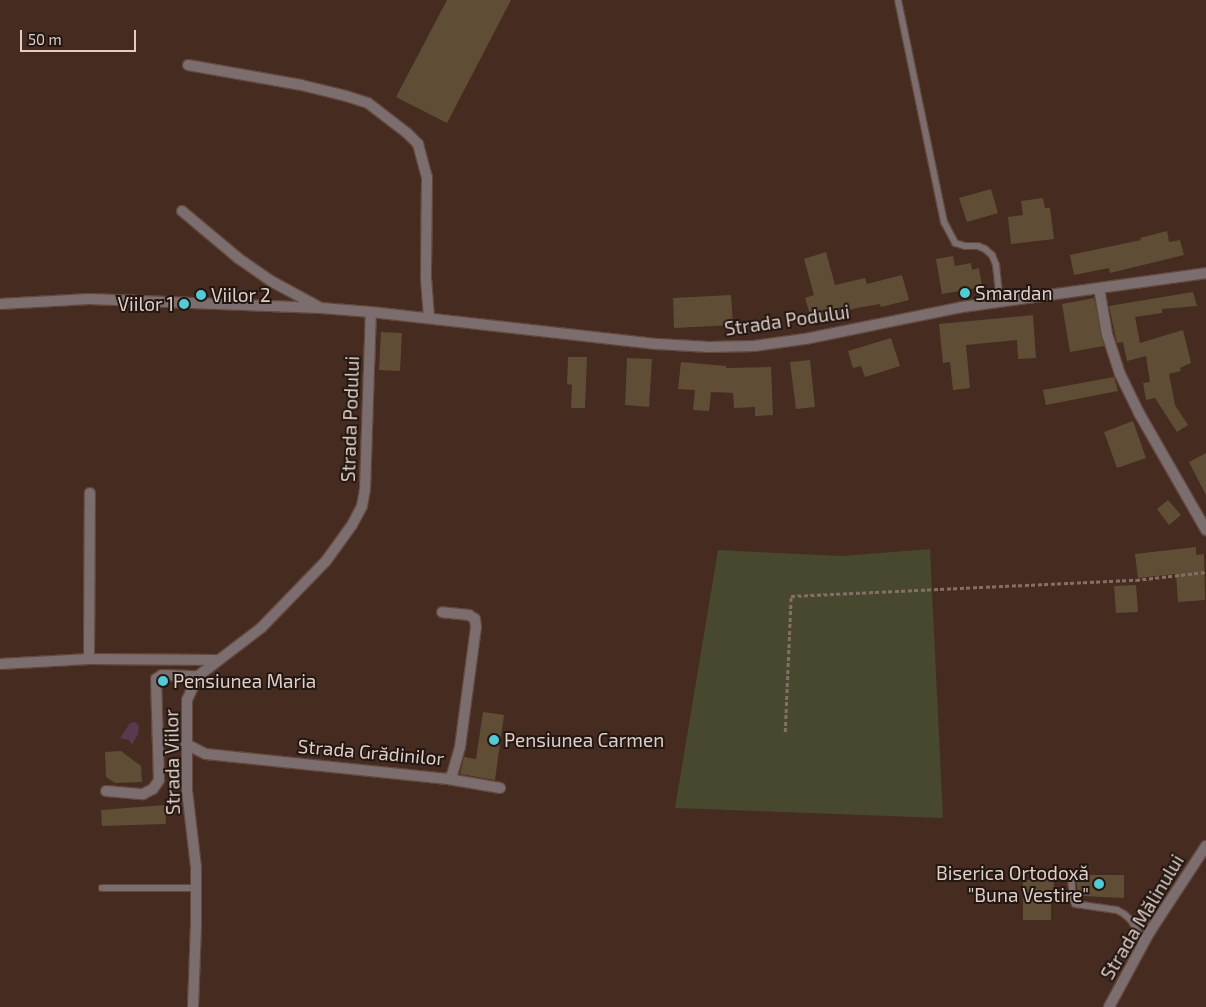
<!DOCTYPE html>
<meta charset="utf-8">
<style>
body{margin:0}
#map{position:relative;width:1206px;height:1007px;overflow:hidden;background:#462b20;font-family:"Exo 2",sans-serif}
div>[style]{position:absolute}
.green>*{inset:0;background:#47482e}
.water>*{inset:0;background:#583a4e}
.building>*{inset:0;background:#5f4e35}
.path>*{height:2.5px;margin-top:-1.25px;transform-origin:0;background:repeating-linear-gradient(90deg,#856e65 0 4px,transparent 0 6.5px)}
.roads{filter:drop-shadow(1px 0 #62483e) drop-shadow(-1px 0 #62483e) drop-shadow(0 1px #62483e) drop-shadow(0 -1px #62483e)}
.service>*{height:6px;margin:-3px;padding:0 3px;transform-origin:3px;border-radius:3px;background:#7c6d6e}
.minor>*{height:10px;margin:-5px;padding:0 5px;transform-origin:5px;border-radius:5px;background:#7c6d6e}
.tertiary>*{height:10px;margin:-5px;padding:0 5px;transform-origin:5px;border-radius:5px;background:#7c6d6e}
.dots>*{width:14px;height:14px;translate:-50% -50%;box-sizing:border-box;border:2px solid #231712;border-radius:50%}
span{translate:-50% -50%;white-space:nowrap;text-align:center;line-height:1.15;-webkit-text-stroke:4px #231712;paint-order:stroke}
.poi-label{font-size:19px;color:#dfcec7}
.left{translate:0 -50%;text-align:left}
.right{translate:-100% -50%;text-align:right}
.street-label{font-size:19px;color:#dfcec7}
.scale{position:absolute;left:20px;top:30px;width:116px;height:22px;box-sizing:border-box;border:2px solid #dfcec7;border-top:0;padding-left:6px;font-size:15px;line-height:18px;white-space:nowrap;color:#dfcec7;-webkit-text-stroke:4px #231712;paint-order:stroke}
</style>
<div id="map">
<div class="green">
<div style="clip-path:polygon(930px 549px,943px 818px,675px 808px,718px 550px,842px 556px)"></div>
</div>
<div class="water">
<div style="clip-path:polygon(135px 722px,139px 726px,138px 734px,132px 745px,129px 740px,120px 738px,130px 723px)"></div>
</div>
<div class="building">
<div style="clip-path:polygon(447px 0,511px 0,447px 123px,396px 97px)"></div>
<div style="clip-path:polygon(991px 189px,998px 213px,967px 222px,959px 198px)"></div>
<div style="clip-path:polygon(1043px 198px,1045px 208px,1050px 208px,1054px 239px,1011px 244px,1008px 217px,1023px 215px,1021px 201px)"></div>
<div style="clip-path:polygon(1167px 231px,1169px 242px,1180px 240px,1184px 255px,1110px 273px,1109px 268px,1074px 275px,1070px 255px,1141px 240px,1140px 238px)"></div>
<div style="clip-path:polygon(826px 252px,835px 285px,865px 278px,867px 284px,902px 275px,909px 300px,881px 307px,880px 304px,856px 308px,812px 321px,805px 298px,814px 295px,804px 259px)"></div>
<div style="clip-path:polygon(953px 256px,955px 266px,971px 263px,972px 270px,979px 268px,982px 287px,942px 294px,936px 259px)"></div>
<div style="clip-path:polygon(1193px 292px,1197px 306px,1162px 309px,1162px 313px,1135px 317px,1140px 343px,1183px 330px,1191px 363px,1180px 368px,1181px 371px,1169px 374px,1175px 405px,1188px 425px,1177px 432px,1155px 398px,1146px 400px,1143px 383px,1150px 382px,1146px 356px,1127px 361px,1123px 342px,1117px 343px,1109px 306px)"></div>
<div style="clip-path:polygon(731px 295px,733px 325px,674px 328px,673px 298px)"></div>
<div style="clip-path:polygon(1094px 298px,1104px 346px,1070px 352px,1062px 304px)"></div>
<div style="clip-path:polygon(1033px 315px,1036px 358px,1018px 359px,1017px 340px,966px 345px,970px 388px,953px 390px,950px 362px,943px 363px,939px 324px)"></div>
<div style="clip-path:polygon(381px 332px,402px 333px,400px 371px,379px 370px)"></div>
<div style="clip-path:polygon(891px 338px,900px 366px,865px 377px,861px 366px,853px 368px,848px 351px)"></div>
<div style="clip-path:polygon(568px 357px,587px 357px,585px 408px,571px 408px,572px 385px,567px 384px)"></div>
<div style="clip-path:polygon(627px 358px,652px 359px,649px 407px,625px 405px)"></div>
<div style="clip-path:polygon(810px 360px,815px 407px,796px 409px,790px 362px)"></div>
<div style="clip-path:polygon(681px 362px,726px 366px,726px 368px,771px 367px,773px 415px,755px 416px,755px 407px,734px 408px,733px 393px,711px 392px,709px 411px,693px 410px,695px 390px,678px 389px)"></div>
<div style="clip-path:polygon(1114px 377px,1118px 391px,1046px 405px,1043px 390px)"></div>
<div style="clip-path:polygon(1133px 421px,1146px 458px,1117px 468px,1104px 432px)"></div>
<div style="clip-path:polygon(1206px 453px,1206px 495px,1189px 462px)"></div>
<div style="clip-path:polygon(1168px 500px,1181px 515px,1169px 525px,1157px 509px)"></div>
<div style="clip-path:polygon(1196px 547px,1196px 555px,1204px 554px,1205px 600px,1178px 602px,1176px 574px,1138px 578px,1135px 554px)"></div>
<div style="clip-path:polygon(1136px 585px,1138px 612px,1116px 613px,1114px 586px)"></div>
<div style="clip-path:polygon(483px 712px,504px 715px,495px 780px,460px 774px,464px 757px,476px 759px)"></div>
<div style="clip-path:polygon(121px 751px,141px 766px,142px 782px,115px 783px,106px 777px,105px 752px)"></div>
<div style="clip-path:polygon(165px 805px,166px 824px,102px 826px,101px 810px)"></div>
<div style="clip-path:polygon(1081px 875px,1124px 875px,1124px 898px,1082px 896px,1078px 894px,1076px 878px)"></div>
<div style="clip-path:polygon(1023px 880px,1054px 880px,1054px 894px,1051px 894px,1051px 920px,1023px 920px)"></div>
</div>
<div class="path">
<div style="left:785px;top:732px;width:136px;rotate:-87.5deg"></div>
<div style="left:791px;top:596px;width:345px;rotate:-2.7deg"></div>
<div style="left:1136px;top:580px;width:70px;rotate:-6.5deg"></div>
</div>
<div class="roads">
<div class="service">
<div style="left:898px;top:0;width:227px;rotate:78.3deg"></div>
<div style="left:944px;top:222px;width:24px;rotate:62deg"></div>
<div style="left:955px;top:243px;width:10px;rotate:17deg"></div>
<div style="left:965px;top:246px;width:13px"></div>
<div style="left:978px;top:246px;width:8px;rotate:23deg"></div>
<div style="left:985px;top:249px;width:9px;rotate:41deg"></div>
<div style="left:992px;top:255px;width:11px;rotate:68deg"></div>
<div style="left:996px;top:265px;width:36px;rotate:84deg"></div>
<div style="left:1071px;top:877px;width:22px;rotate:85deg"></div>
<div style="left:1073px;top:899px;width:5px;rotate:68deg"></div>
<div style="left:1075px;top:904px;width:42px;rotate:8.1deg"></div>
<div style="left:1117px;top:910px;width:8px;rotate:30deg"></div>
<div style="left:1124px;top:914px;width:9px;rotate:41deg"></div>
<div style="left:1131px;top:920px;width:26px;rotate:59deg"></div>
<div style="left:102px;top:888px;width:94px"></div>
</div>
<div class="minor">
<div style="left:188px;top:65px;width:115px;rotate:10deg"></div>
<div style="left:301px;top:85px;width:46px;rotate:13.7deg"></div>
<div style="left:346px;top:96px;width:23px;rotate:18deg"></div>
<div style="left:368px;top:103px;width:49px;rotate:37.6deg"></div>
<div style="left:407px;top:133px;width:16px;rotate:45deg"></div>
<div style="left:418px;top:144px;width:34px;rotate:75deg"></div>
<div style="left:427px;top:177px;width:101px;rotate:90.6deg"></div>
<div style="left:426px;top:278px;width:40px;rotate:85.7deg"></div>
<div style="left:182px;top:211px;width:73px;rotate:40deg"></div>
<div style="left:238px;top:258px;width:40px;rotate:34.9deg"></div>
<div style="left:271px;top:281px;width:57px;rotate:28.4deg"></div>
<div style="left:1099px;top:288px;width:47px;rotate:80.1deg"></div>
<div style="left:1107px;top:334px;width:42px;rotate:72deg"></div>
<div style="left:1120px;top:374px;width:43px;rotate:64deg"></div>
<div style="left:1139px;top:413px;width:135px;rotate:60.2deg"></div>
<div style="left:89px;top:659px;width:166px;rotate:-89.7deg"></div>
<div style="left:0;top:664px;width:89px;rotate:-3.2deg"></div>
<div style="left:89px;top:659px;width:129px;rotate:0.4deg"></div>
<div style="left:186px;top:744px;width:22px;rotate:27deg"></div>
<div style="left:206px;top:754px;width:243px;rotate:5.9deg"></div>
<div style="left:448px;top:779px;width:6px;rotate:-45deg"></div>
<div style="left:452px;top:775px;width:29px;rotate:-74deg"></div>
<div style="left:460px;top:747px;width:121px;rotate:-82.4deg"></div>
<div style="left:476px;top:627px;width:8px;rotate:-97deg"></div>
<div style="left:475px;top:619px;width:7px;rotate:-146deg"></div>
<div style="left:469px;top:615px;width:27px;rotate:-174deg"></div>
<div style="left:448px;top:779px;width:53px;rotate:9.8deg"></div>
<div style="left:106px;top:791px;width:37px;rotate:5deg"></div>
<div style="left:143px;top:794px;width:11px;rotate:-27deg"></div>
<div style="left:153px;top:789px;width:11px;rotate:-56deg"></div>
<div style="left:159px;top:780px;width:101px;rotate:-91.7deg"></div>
<div style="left:156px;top:679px;width:7px;rotate:-34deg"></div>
<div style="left:162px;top:675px;width:36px;rotate:2deg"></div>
<div style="left:193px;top:1007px;width:82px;rotate:-87.9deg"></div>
<div style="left:196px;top:925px;width:58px;rotate:-90deg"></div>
<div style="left:196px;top:867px;width:78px;rotate:-96.7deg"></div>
<div style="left:187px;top:790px;width:90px;rotate:-90deg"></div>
<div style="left:187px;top:700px;width:26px;rotate:-65deg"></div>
<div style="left:198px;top:676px;width:79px;rotate:-37.3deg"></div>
<div style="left:261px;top:628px;width:93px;rotate:-45.9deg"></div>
<div style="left:326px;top:561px;width:44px;rotate:-54.2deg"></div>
<div style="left:352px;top:525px;width:21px;rotate:-62deg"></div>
<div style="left:362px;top:506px;width:17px;rotate:-80deg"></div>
<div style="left:365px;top:489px;width:177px;rotate:-88.1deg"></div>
<div style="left:1109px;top:1007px;width:84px;rotate:-61.6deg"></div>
<div style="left:1149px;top:933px;width:104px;rotate:-56.8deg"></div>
</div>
<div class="tertiary">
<div style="left:0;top:304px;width:89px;rotate:-3.2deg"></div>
<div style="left:89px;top:299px;width:232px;rotate:2.2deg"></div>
<div style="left:321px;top:308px;width:50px;rotate:4.6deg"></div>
<div style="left:371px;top:312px;width:289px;rotate:6.4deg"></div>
<div style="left:658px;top:344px;width:51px;rotate:3.4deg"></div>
<div style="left:709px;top:347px;width:45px;rotate:-1.3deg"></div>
<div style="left:754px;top:346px;width:51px;rotate:-7.8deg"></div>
<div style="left:805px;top:339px;width:160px;rotate:-11.5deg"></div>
<div style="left:962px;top:307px;width:246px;rotate:-7.9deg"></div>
</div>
</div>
<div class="dots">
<div style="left:965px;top:293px;background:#52cbd7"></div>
<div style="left:201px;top:295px;background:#52cbd7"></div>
<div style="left:184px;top:304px;background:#52cbd7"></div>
<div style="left:163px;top:681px;background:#52cbd7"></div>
<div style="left:494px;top:740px;background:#52cbd7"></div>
<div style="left:1099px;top:884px;background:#52cbd7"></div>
</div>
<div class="poi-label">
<span class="left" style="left:975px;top:293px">Smardan</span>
<span class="left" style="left:211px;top:295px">Viilor 2</span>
<span class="right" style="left:174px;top:304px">Viilor 1</span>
<span class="left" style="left:173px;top:681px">Pensiunea Maria</span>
<span class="left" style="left:504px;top:740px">Pensiunea Carmen</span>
<span class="right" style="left:1089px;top:884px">Biserica Ortodoxă<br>"Buna Vestire"</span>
</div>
<div class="street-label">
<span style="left:787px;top:320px;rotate:-8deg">Strada Podului</span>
<span style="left:350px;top:419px;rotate:-88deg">Strada Podului</span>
<span style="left:371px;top:752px;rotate:5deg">Strada Grădinilor</span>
<span style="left:172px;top:762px;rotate:-91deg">Strada Viilor</span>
<span style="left:1142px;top:917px;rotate:-59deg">Strada Mălinului</span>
</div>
<div class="scale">50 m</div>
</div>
